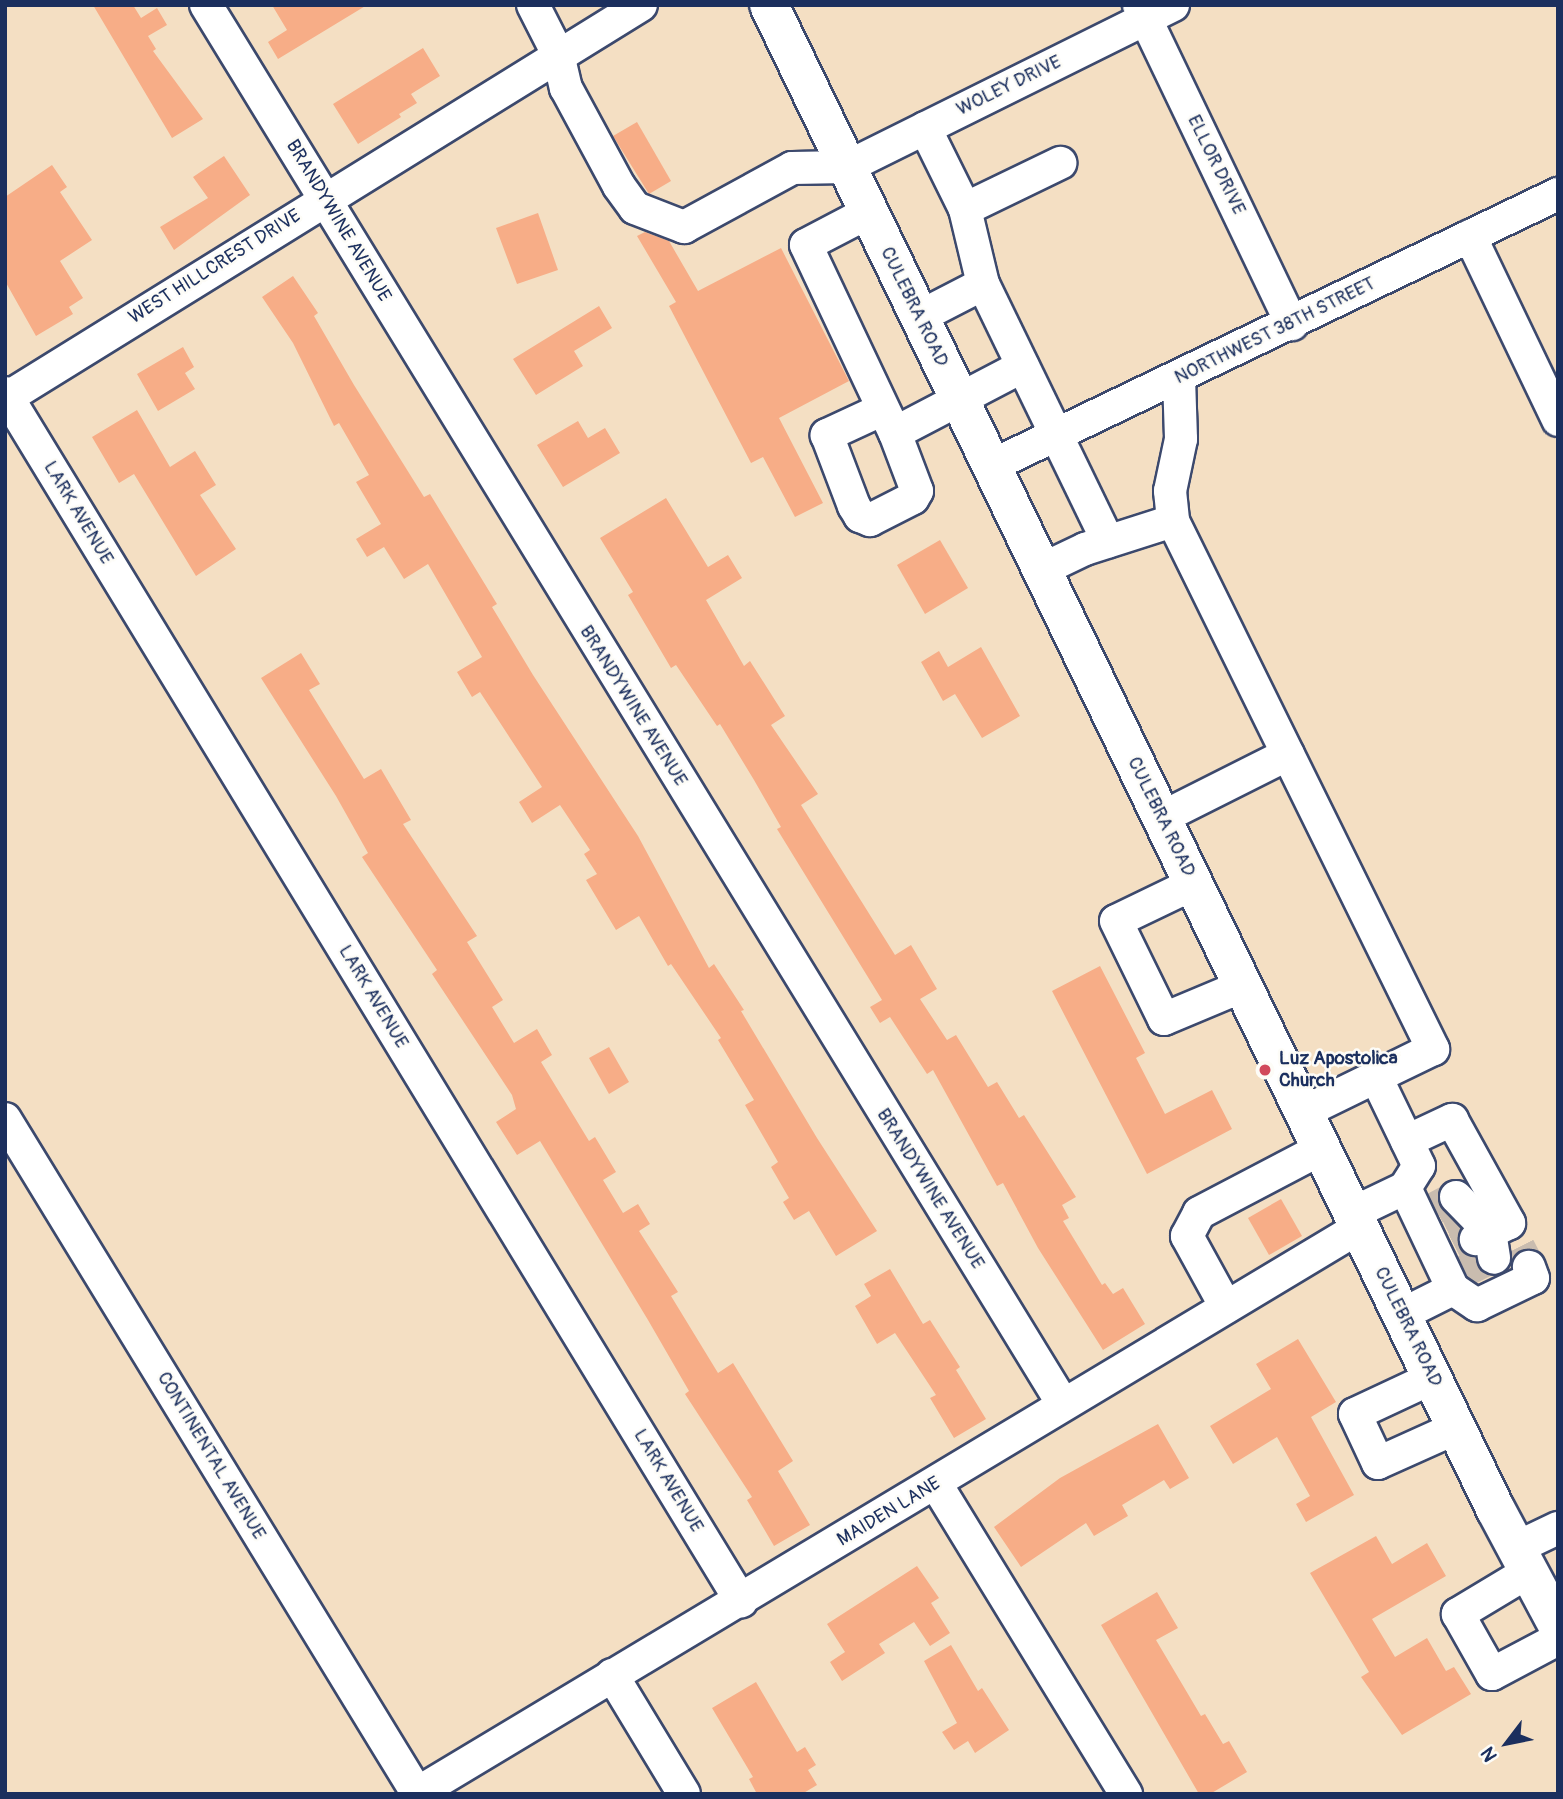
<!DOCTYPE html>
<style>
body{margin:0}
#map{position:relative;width:1563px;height:1799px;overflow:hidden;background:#f4dfc3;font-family:Pangolin,sans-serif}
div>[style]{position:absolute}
.building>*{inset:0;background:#f7ad87}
.minor-tunnel>*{height:32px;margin-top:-16px;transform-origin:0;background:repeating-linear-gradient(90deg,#c9bcaf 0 32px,transparent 0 48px)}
.roads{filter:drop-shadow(2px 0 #3c496d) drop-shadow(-2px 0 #3c496d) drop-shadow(0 2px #3c496d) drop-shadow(0 -2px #3c496d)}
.minor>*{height:32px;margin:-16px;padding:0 16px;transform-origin:16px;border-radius:16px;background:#fff}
.major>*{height:38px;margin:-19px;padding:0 19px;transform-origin:19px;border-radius:19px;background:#fff}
.dots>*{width:19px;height:19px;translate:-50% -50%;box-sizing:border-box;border:4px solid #fdfcf7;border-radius:50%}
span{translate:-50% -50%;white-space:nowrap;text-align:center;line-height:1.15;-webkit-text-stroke:5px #fdfcf7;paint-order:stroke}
.street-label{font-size:19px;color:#1b2f5e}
.poi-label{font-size:19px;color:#1b2f5e;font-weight:700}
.left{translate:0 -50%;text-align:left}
.frame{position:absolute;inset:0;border:7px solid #1b2f5e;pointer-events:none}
.north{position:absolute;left:1472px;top:1708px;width:70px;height:70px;-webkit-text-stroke:5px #fdfcf7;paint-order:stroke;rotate:238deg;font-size:19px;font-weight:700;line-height:28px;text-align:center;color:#1b2f5e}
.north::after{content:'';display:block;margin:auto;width:24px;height:32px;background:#1b2f5e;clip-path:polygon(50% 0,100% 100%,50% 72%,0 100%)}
</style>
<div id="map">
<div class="building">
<div style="clip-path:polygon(93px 5px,133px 5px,141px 18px,157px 8px,167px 25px,148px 36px,156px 49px,153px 51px,203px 119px,172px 138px)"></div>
<div style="clip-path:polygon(272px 5px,367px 5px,278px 59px,268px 42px,287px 30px)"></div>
<div style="clip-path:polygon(423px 48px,440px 76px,411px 94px,417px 103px,399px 114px,401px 117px,358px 144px,333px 104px)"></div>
<div style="clip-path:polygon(637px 122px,671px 181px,649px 194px,613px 136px)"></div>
<div style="clip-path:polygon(224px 156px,250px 195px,174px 250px,160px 227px,208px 198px,193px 177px)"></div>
<div style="clip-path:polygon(52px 165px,67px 187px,60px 192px,92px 240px,60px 261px,83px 298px,69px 307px,73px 314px,36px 336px,5px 281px,5px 197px)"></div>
<div style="clip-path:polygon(538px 213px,558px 270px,517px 284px,496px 228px)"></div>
<div style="clip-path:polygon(645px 232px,669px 241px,698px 291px,781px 248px,849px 381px,779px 418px,823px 503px,795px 517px,763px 457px,751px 463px,669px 306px,676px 302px,637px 236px)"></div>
<div style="clip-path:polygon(293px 276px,318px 313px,314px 316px,354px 385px,424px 497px,430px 494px,497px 604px,492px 607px,533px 675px,638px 836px,709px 968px,714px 964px,744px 1010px,741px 1011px,817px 1138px,877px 1231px,836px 1256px,809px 1211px,794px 1220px,783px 1202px,789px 1198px,771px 1167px,778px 1162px,745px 1105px,754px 1100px,718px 1040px,721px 1038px,671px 964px,668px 966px,639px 916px,616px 930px,586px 880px,597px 874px,584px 854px,590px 850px,560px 805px,532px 823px,519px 802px,542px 787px,480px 692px,472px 697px,457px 672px,482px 657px,428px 564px,404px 579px,384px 547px,367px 557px,356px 539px,381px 524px,356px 482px,369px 475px,339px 423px,334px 426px,293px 343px,262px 297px)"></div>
<div style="clip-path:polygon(599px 306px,612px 328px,574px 351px,583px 366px,536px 395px,513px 359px)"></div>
<div style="clip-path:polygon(183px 347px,194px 367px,185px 373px,195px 389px,158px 411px,137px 374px)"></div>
<div style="clip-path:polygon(137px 410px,170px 467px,195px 451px,216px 485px,200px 495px,236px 549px,196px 576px,134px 474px,119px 483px,92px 437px)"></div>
<div style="clip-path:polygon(578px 421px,588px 438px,605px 428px,620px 453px,563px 487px,537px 445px)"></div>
<div style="clip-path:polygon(666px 498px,708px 567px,728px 555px,742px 578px,706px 600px,744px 666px,750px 661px,785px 716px,771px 725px,818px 794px,801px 805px,895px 955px,911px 945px,937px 989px,920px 999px,947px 1040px,956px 1035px,988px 1087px,997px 1082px,1019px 1118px,1024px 1115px,1076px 1197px,1062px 1205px,1069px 1218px,1063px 1221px,1102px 1285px,1105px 1283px,1113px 1294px,1123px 1288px,1145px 1324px,1103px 1350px,1038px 1248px,1003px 1183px,997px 1186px,933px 1070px,927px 1074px,890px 1017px,880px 1023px,870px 1007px,882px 1000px,777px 829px,781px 827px,754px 780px,720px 724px,717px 726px,676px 665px,671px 668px,628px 595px,633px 592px,600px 538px)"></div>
<div style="clip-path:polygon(940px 540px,968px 588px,925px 614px,897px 565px)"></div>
<div style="clip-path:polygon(981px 647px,1020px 716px,982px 738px,955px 694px,943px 701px,921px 662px,939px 651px,948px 667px)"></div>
<div style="clip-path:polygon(301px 653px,320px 684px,309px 690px,364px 779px,381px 769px,411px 820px,403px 824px,477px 936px,467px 942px,503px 1000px,492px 1007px,514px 1043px,537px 1029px,552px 1055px,541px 1062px,589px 1141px,595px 1137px,616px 1172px,603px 1180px,623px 1213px,638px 1204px,650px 1224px,639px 1231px,678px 1292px,671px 1296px,718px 1373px,733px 1363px,793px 1461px,778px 1471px,810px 1525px,774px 1546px,747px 1500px,752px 1497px,685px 1394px,689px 1391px,648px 1320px,540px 1141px,517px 1155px,496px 1122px,516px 1109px,512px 1095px,432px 974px,437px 970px,362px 857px,368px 853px,336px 796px,261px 678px)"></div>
<div style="clip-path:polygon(1100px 966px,1145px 1053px,1136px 1058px,1165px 1114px,1212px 1090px,1232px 1129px,1147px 1174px,1052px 991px)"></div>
<div style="clip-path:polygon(609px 1047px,629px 1082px,609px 1094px,589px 1058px)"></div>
<div style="clip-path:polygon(1281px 1199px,1302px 1236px,1269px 1255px,1248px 1218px)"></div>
<div style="clip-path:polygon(890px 1269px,923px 1324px,930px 1320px,960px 1367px,956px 1370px,986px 1419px,954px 1438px,930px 1398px,936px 1395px,895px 1333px,877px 1344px,855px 1306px,871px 1296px,864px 1284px)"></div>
<div style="clip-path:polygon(1298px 1339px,1336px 1402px,1311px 1417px,1354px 1495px,1306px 1522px,1296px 1504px,1310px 1496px,1277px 1437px,1233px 1464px,1210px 1426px,1271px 1389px,1256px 1364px)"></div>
<div style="clip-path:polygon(1158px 1424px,1189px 1478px,1170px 1489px,1164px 1480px,1122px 1505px,1128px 1516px,1094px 1536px,1086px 1523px,1021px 1567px,994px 1527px,1060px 1478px)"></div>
<div style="clip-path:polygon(1376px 1536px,1392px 1564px,1427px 1543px,1446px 1576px,1372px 1619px,1395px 1657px,1427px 1638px,1446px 1671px,1454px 1667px,1471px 1694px,1402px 1735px,1361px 1677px,1369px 1672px,1310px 1573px)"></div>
<div style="clip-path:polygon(917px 1566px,939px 1598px,931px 1603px,950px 1633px,930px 1646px,914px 1622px,879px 1644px,885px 1653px,842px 1681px,830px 1662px,845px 1652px,827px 1624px)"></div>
<div style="clip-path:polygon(1157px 1592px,1178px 1628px,1156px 1640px,1201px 1716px,1205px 1714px,1223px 1744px,1229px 1741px,1247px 1772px,1210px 1794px,1199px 1794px,1101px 1625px)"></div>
<div style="clip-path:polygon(951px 1645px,978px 1691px,982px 1688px,1009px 1730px,975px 1753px,968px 1741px,954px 1750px,942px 1732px,957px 1723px,924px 1661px)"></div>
<div style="clip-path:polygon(756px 1682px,797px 1752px,805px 1747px,816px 1765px,808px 1770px,817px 1785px,802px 1794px,757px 1794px,749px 1779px,753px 1777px,712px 1708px)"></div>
</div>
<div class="minor-tunnel">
<div style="left:1435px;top:1208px;width:24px;rotate:-28deg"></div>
<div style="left:1446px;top:1228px;width:23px;rotate:-25deg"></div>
<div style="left:1519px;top:1247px;width:22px;rotate:63deg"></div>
<div style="left:1456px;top:1249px;width:22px;rotate:-27deg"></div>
<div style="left:1465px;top:1271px;width:25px;rotate:-27deg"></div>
</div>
<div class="roads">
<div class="minor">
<div style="left:206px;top:5px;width:1641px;rotate:58.51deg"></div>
<div style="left:533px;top:5px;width:55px;rotate:63deg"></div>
<div style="left:558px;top:54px;width:35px;rotate:77deg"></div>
<div style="left:566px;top:88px;width:111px;rotate:61.6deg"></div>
<div style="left:619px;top:186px;width:27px;rotate:54deg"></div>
<div style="left:635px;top:208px;width:53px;rotate:21.2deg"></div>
<div style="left:684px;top:227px;width:123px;rotate:-28.6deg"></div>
<div style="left:792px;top:168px;width:55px;rotate:-1deg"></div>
<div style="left:847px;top:167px;width:364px;rotate:-26.4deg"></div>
<div style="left:1139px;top:5px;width:354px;rotate:64.4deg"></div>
<div style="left:925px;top:128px;width:90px;rotate:63.7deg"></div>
<div style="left:965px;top:209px;width:77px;rotate:76.5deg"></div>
<div style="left:983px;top:284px;width:286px;rotate:64.1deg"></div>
<div style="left:965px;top:209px;width:106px;rotate:-25.8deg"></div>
<div style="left:869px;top:212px;width:71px;rotate:152.4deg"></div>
<div style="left:806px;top:245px;width:208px;rotate:64.7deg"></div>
<div style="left:895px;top:433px;width:144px;rotate:-27.6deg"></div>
<div style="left:1470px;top:236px;width:204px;rotate:64.4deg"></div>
<div style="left:919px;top:317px;width:72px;rotate:-27.3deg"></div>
<div style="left:1179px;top:378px;width:61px;rotate:88.1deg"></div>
<div style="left:1181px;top:439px;width:53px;rotate:101.9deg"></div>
<div style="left:1170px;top:491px;width:30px;rotate:84deg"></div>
<div style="left:1173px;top:521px;width:589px;rotate:63.78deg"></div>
<div style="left:1433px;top:1049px;width:144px;rotate:154deg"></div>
<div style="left:5px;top:393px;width:1415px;rotate:58.65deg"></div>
<div style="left:5px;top:399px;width:748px;rotate:-31.78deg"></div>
<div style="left:881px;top:410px;width:60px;rotate:155.2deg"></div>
<div style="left:827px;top:435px;width:76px;rotate:69.2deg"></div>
<div style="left:854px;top:506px;width:12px;rotate:59deg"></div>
<div style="left:860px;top:516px;width:11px;rotate:22deg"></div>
<div style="left:870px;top:520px;width:48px;rotate:-27.1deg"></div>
<div style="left:913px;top:498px;width:8px;rotate:-60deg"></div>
<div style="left:917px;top:491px;width:62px;rotate:-110.8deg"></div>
<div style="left:991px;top:466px;width:629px;rotate:-25.63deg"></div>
<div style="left:1041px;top:570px;width:49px;rotate:-25.5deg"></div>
<div style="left:1085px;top:549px;width:92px;rotate:-17.7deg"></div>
<div style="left:1161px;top:818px;width:142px;rotate:-26.7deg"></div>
<div style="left:1193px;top:884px;width:85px;rotate:154.3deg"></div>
<div style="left:1116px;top:921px;width:109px;rotate:63.9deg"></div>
<div style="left:1164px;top:1019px;width:86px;rotate:-22.7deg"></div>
<div style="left:5px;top:1119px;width:790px;rotate:58.56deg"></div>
<div style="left:1407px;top:1141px;width:50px;rotate:-25deg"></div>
<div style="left:1452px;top:1120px;width:118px;rotate:61deg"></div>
<div style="left:1509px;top:1223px;width:37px;rotate:154deg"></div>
<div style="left:1456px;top:1197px;width:49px;rotate:45.8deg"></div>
<div style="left:1490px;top:1232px;width:26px;rotate:81deg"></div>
<div style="left:1353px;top:1213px;width:58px;rotate:-25.7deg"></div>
<div style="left:1405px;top:1188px;width:26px;rotate:-58deg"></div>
<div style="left:1419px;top:1166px;width:99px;rotate:-115.8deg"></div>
<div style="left:1453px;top:1289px;width:29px;rotate:34deg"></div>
<div style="left:1477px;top:1305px;width:62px;rotate:-25.7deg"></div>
<div style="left:1533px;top:1278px;width:12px;rotate:-110deg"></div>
<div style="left:1226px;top:1307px;width:81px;rotate:-118.8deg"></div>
<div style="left:1187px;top:1236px;width:26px;rotate:-62deg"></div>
<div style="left:1199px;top:1213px;width:138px;rotate:-27.7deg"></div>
<div style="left:1401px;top:1315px;width:58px;rotate:-26.6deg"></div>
<div style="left:1453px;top:1289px;width:112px;rotate:-115.4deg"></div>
<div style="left:1432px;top:1378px;width:85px;rotate:154.9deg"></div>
<div style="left:1355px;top:1414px;width:54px;rotate:64.9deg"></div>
<div style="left:1378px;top:1463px;width:85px;rotate:-24.2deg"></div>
<div style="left:936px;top:1484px;width:364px;rotate:58.5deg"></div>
<div style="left:1516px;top:1548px;width:47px;rotate:-25.5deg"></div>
<div style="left:1528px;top:1572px;width:82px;rotate:149deg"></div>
<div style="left:1458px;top:1614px;width:69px;rotate:60.5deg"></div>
<div style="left:1492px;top:1674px;width:75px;rotate:-27.9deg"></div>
<div style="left:612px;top:1675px;width:139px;rotate:58.8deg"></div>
<div style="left:416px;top:1794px;width:1101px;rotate:-30.99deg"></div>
</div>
<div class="major">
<div style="left:769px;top:5px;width:1671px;rotate:64.22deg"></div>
<div style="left:1496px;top:1510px;width:132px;rotate:61.9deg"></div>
</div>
</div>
<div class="dots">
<div style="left:1265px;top:1070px;background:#d1495b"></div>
</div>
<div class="street-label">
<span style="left:1009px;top:86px;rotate:-26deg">WOLEY DRIVE</span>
<span style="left:1216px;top:165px;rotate:64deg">ELLOR DRIVE</span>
<span style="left:338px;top:221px;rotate:59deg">BRANDYWINE AVENUE</span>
<span style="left:215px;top:267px;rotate:-32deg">WEST HILLCREST DRIVE</span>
<span style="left:914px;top:307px;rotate:64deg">CULEBRA ROAD</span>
<span style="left:1275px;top:331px;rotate:-26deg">NORTHWEST 38TH STREET</span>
<span style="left:78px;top:513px;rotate:59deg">LARK AVENUE</span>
<span style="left:633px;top:706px;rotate:58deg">BRANDYWINE AVENUE</span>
<span style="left:1161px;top:817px;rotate:64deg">CULEBRA ROAD</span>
<span style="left:373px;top:997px;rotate:59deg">LARK AVENUE</span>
<span style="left:930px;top:1189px;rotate:58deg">BRANDYWINE AVENUE</span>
<span style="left:1408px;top:1327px;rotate:64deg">CULEBRA ROAD</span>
<span style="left:211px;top:1456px;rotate:59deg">CONTINENTAL AVENUE</span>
<span style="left:668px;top:1481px;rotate:59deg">LARK AVENUE</span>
<span style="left:889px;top:1512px;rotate:-31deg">MAIDEN LANE</span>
</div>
<div class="poi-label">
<span class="left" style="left:1279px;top:1070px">Luz Apostolica<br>Church</span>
</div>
<div class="frame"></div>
<div class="north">N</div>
</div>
